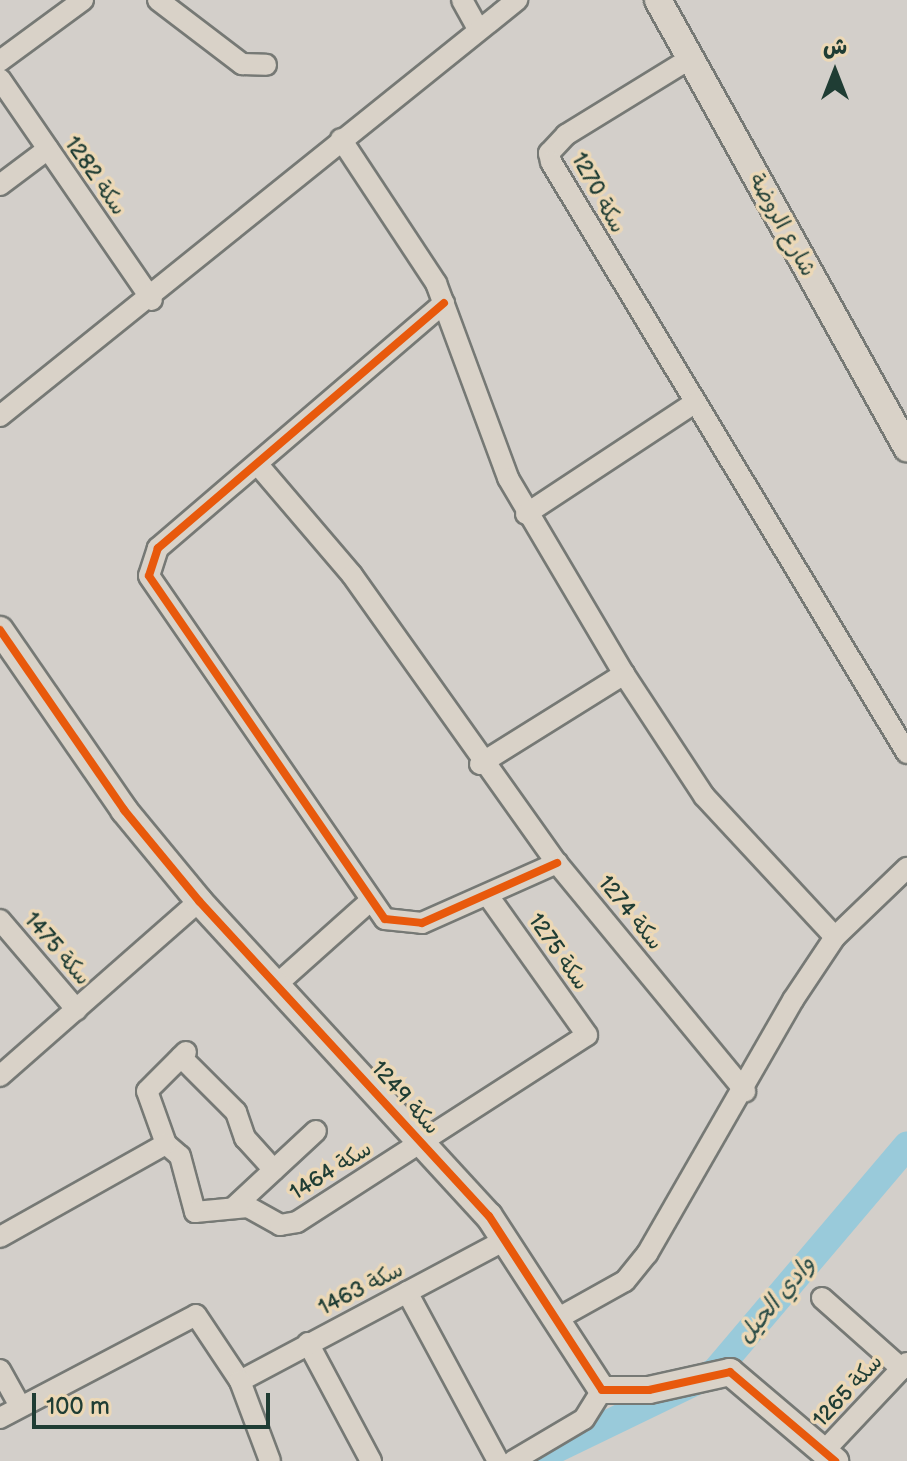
<!DOCTYPE html>
<meta charset="utf-8">
<style>
body{margin:0}
#map{position:relative;width:907px;height:1461px;overflow:hidden;background:#d3cfca;font-family:"Balsamiq Sans","Playpen Sans Arabic",sans-serif}
div>[style]{position:absolute}
.river>*{height:28px;margin:-14px;padding:0 14px;transform-origin:14px;border-radius:14px;background:#99cada}
.roads{filter:drop-shadow(2px 0 #767975) drop-shadow(-2px 0 #767975) drop-shadow(0 2px #767975) drop-shadow(0 -2px #767975)}
.street>*{height:20px;margin:-10px;padding:0 10px;transform-origin:10px;border-radius:10px;background:#d9d2c8}
.secondary>*{height:26px;margin:-13px;padding:0 13px;transform-origin:13px;border-radius:13px;background:#d9d2c8}
.cycleway>*{height:8px;margin:-4px;padding:0 4px;transform-origin:4px;border-radius:4px;background:#e8590c}
span{translate:-50% -50%;white-space:nowrap;text-align:center;line-height:1.15;-webkit-text-stroke:7px #ecd8b6;paint-order:stroke}
.street-label{font-size:22px;color:#1f3d34}
.water-label{font-size:24px;color:#294b45;font-style:italic}
.north{position:absolute;left:795px;top:32px;width:80px;height:80px;-webkit-text-stroke:6px #ecd8b6;paint-order:stroke;rotate:0deg;font-size:22px;font-weight:700;line-height:32px;text-align:center;color:#1f3d34}
.north::after{content:'';display:block;margin:auto;width:28px;height:36px;background:#1f3d34;clip-path:polygon(50% 0,100% 100%,50% 72%,0 100%)}
.scale{position:absolute;left:32px;top:1393px;width:238px;height:36px;box-sizing:border-box;border:4px solid #1f3d34;border-top:0;padding-left:10px;font-size:24px;line-height:28px;white-space:nowrap;color:#1f3d34;-webkit-text-stroke:6px #ecd8b6;paint-order:stroke}
</style>
<div id="map">
<div class="river">
<div style="left:531px;top:1461px;width:204px;rotate:-25.8deg"></div>
<div style="left:715px;top:1372px;width:297px;rotate:-49.7deg"></div>
</div>
<div class="roads">
<div class="street">
<div style="left:158px;top:0;width:106px;rotate:37.3deg"></div>
<div style="left:242px;top:64px;width:24px;rotate:2deg"></div>
<div style="left:462px;top:0;width:33px;rotate:61deg"></div>
<div style="left:691px;top:58px;width:147px;rotate:148.4deg"></div>
<div style="left:566px;top:135px;width:25px;rotate:133deg"></div>
<div style="left:549px;top:153px;width:9px;rotate:77deg"></div>
<div style="left:551px;top:162px;width:690px;rotate:58.94deg"></div>
<div style="left:0;top:61px;width:103px;rotate:-36.3deg"></div>
<div style="left:0;top:79px;width:268px;rotate:55.5deg"></div>
<div style="left:341px;top:139px;width:173px;rotate:56.6deg"></div>
<div style="left:436px;top:283px;width:208px;rotate:69.7deg"></div>
<div style="left:508px;top:478px;width:228px;rotate:59.4deg"></div>
<div style="left:624px;top:674px;width:146px;rotate:56.7deg"></div>
<div style="left:704px;top:796px;width:192px;rotate:47.1deg"></div>
<div style="left:0;top:185px;width:60px;rotate:-36.9deg"></div>
<div style="left:444px;top:303px;width:377px;rotate:139.4deg"></div>
<div style="left:158px;top:548px;width:29px;rotate:108deg"></div>
<div style="left:149px;top:576px;width:416px;rotate:55.5deg"></div>
<div style="left:385px;top:919px;width:37px;rotate:6deg"></div>
<div style="left:422px;top:923px;width:148px;rotate:-24deg"></div>
<div style="left:0;top:416px;width:664px;rotate:-38.82deg"></div>
<div style="left:259px;top:466px;width:143px;rotate:49.5deg"></div>
<div style="left:352px;top:575px;width:354px;rotate:54.6deg"></div>
<div style="left:557px;top:863px;width:296px;rotate:50.5deg"></div>
<div style="left:526px;top:514px;width:200px;rotate:-33.4deg"></div>
<div style="left:480px;top:764px;width:170px;rotate:-32deg"></div>
<div style="left:0;top:920px;width:118px;rotate:49.5deg"></div>
<div style="left:275px;top:986px;width:126px;rotate:-41.8deg"></div>
<div style="left:181px;top:1057px;width:78px;rotate:45deg"></div>
<div style="left:236px;top:1112px;width:28px;rotate:71deg"></div>
<div style="left:245px;top:1138px;width:43px;rotate:47.8deg"></div>
<div style="left:0;top:1076px;width:265px;rotate:-41.3deg"></div>
<div style="left:166px;top:1144px;width:18px;rotate:41deg"></div>
<div style="left:180px;top:1156px;width:58px;rotate:75deg"></div>
<div style="left:195px;top:1212px;width:53px;rotate:-5.4deg"></div>
<div style="left:248px;top:1207px;width:37px;rotate:29deg"></div>
<div style="left:280px;top:1225px;width:17px;rotate:-10deg"></div>
<div style="left:297px;top:1222px;width:345px;rotate:-32.8deg"></div>
<div style="left:587px;top:1035px;width:169px;rotate:-125.4deg"></div>
<div style="left:166px;top:1144px;width:56px;rotate:-109.7deg"></div>
<div style="left:147px;top:1091px;width:55px;rotate:-45deg"></div>
<div style="left:233px;top:1208px;width:113px;rotate:-42.9deg"></div>
<div style="left:0;top:1237px;width:190px;rotate:-29.3deg"></div>
<div style="left:407px;top:1292px;width:192px;rotate:61.7deg"></div>
<div style="left:822px;top:1298px;width:107px;rotate:41.6deg"></div>
<div style="left:555px;top:1320px;width:80px;rotate:-29.1deg"></div>
<div style="left:625px;top:1281px;width:35px;rotate:-51deg"></div>
<div style="left:647px;top:1254px;width:293px;rotate:-60.1deg"></div>
<div style="left:793px;top:1000px;width:76px;rotate:-56.3deg"></div>
<div style="left:835px;top:937px;width:100px;rotate:-43.8deg"></div>
<div style="left:308px;top:1343px;width:134px;rotate:61.9deg"></div>
<div style="left:0;top:1370px;width:37px;rotate:61deg"></div>
<div style="left:240px;top:1381px;width:300px;rotate:-28deg"></div>
<div style="left:0;top:1418px;width:221px;rotate:-27.7deg"></div>
<div style="left:196px;top:1315px;width:79px;rotate:56.3deg"></div>
<div style="left:240px;top:1381px;width:85px;rotate:69.4deg"></div>
<div style="left:824px;top:1451px;width:121px;rotate:-46.7deg"></div>
<div style="left:513px;top:1461px;width:82px;rotate:-30.6deg"></div>
<div style="left:584px;top:1419px;width:34px;rotate:-58deg"></div>
</div>
<div class="secondary">
<div style="left:658px;top:0;width:513px;rotate:60.93deg"></div>
<div style="left:0;top:630px;width:219px;rotate:55.4deg"></div>
<div style="left:124px;top:810px;width:118px;rotate:50.5deg"></div>
<div style="left:199px;top:901px;width:428px;rotate:47.4deg"></div>
<div style="left:489px;top:1216px;width:207px;rotate:57deg"></div>
<div style="left:602px;top:1390px;width:47px"></div>
<div style="left:649px;top:1390px;width:83px;rotate:-12.5deg"></div>
<div style="left:730px;top:1372px;width:138px;rotate:40.3deg"></div>
</div>
</div>
<div class="cycleway">
<div style="left:444px;top:303px;width:377px;rotate:139.4deg"></div>
<div style="left:158px;top:548px;width:29px;rotate:108deg"></div>
<div style="left:149px;top:576px;width:416px;rotate:55.5deg"></div>
<div style="left:385px;top:919px;width:37px;rotate:6deg"></div>
<div style="left:422px;top:923px;width:148px;rotate:-24deg"></div>
<div style="left:0;top:630px;width:219px;rotate:55.4deg"></div>
<div style="left:124px;top:810px;width:118px;rotate:50.5deg"></div>
<div style="left:199px;top:901px;width:428px;rotate:47.4deg"></div>
<div style="left:489px;top:1216px;width:207px;rotate:57deg"></div>
<div style="left:602px;top:1390px;width:47px"></div>
<div style="left:649px;top:1390px;width:83px;rotate:-12.5deg"></div>
<div style="left:730px;top:1372px;width:138px;rotate:40.3deg"></div>
</div>
<div class="street-label">
<span style="left:95px;top:176px;rotate:55deg">سكة 1282</span>
<span style="left:598px;top:193px;rotate:61deg">سكة 1270</span>
<span style="left:782px;top:225px;rotate:61deg">شارع الروضة</span>
<span style="left:630px;top:913px;rotate:51deg">سكة 1274</span>
<span style="left:57px;top:949px;rotate:49deg">سكة 1475</span>
<span style="left:558px;top:952px;rotate:55deg">سكة 1275</span>
<span style="left:405px;top:1098px;rotate:48deg">سكة 1249</span>
<span style="left:331px;top:1171px;rotate:-32deg">سكة 1464</span>
<span style="left:361px;top:1289px;rotate:-27deg">سكة 1463</span>
<span style="left:848px;top:1391px;rotate:-47deg">سكة 1265</span>
</div>
<div class="water-label">
<span style="left:776px;top:1300px;rotate:-50deg">وادي الحيل</span>
</div>
<div class="north">ش</div>
<div class="scale">100 m</div>
</div>
